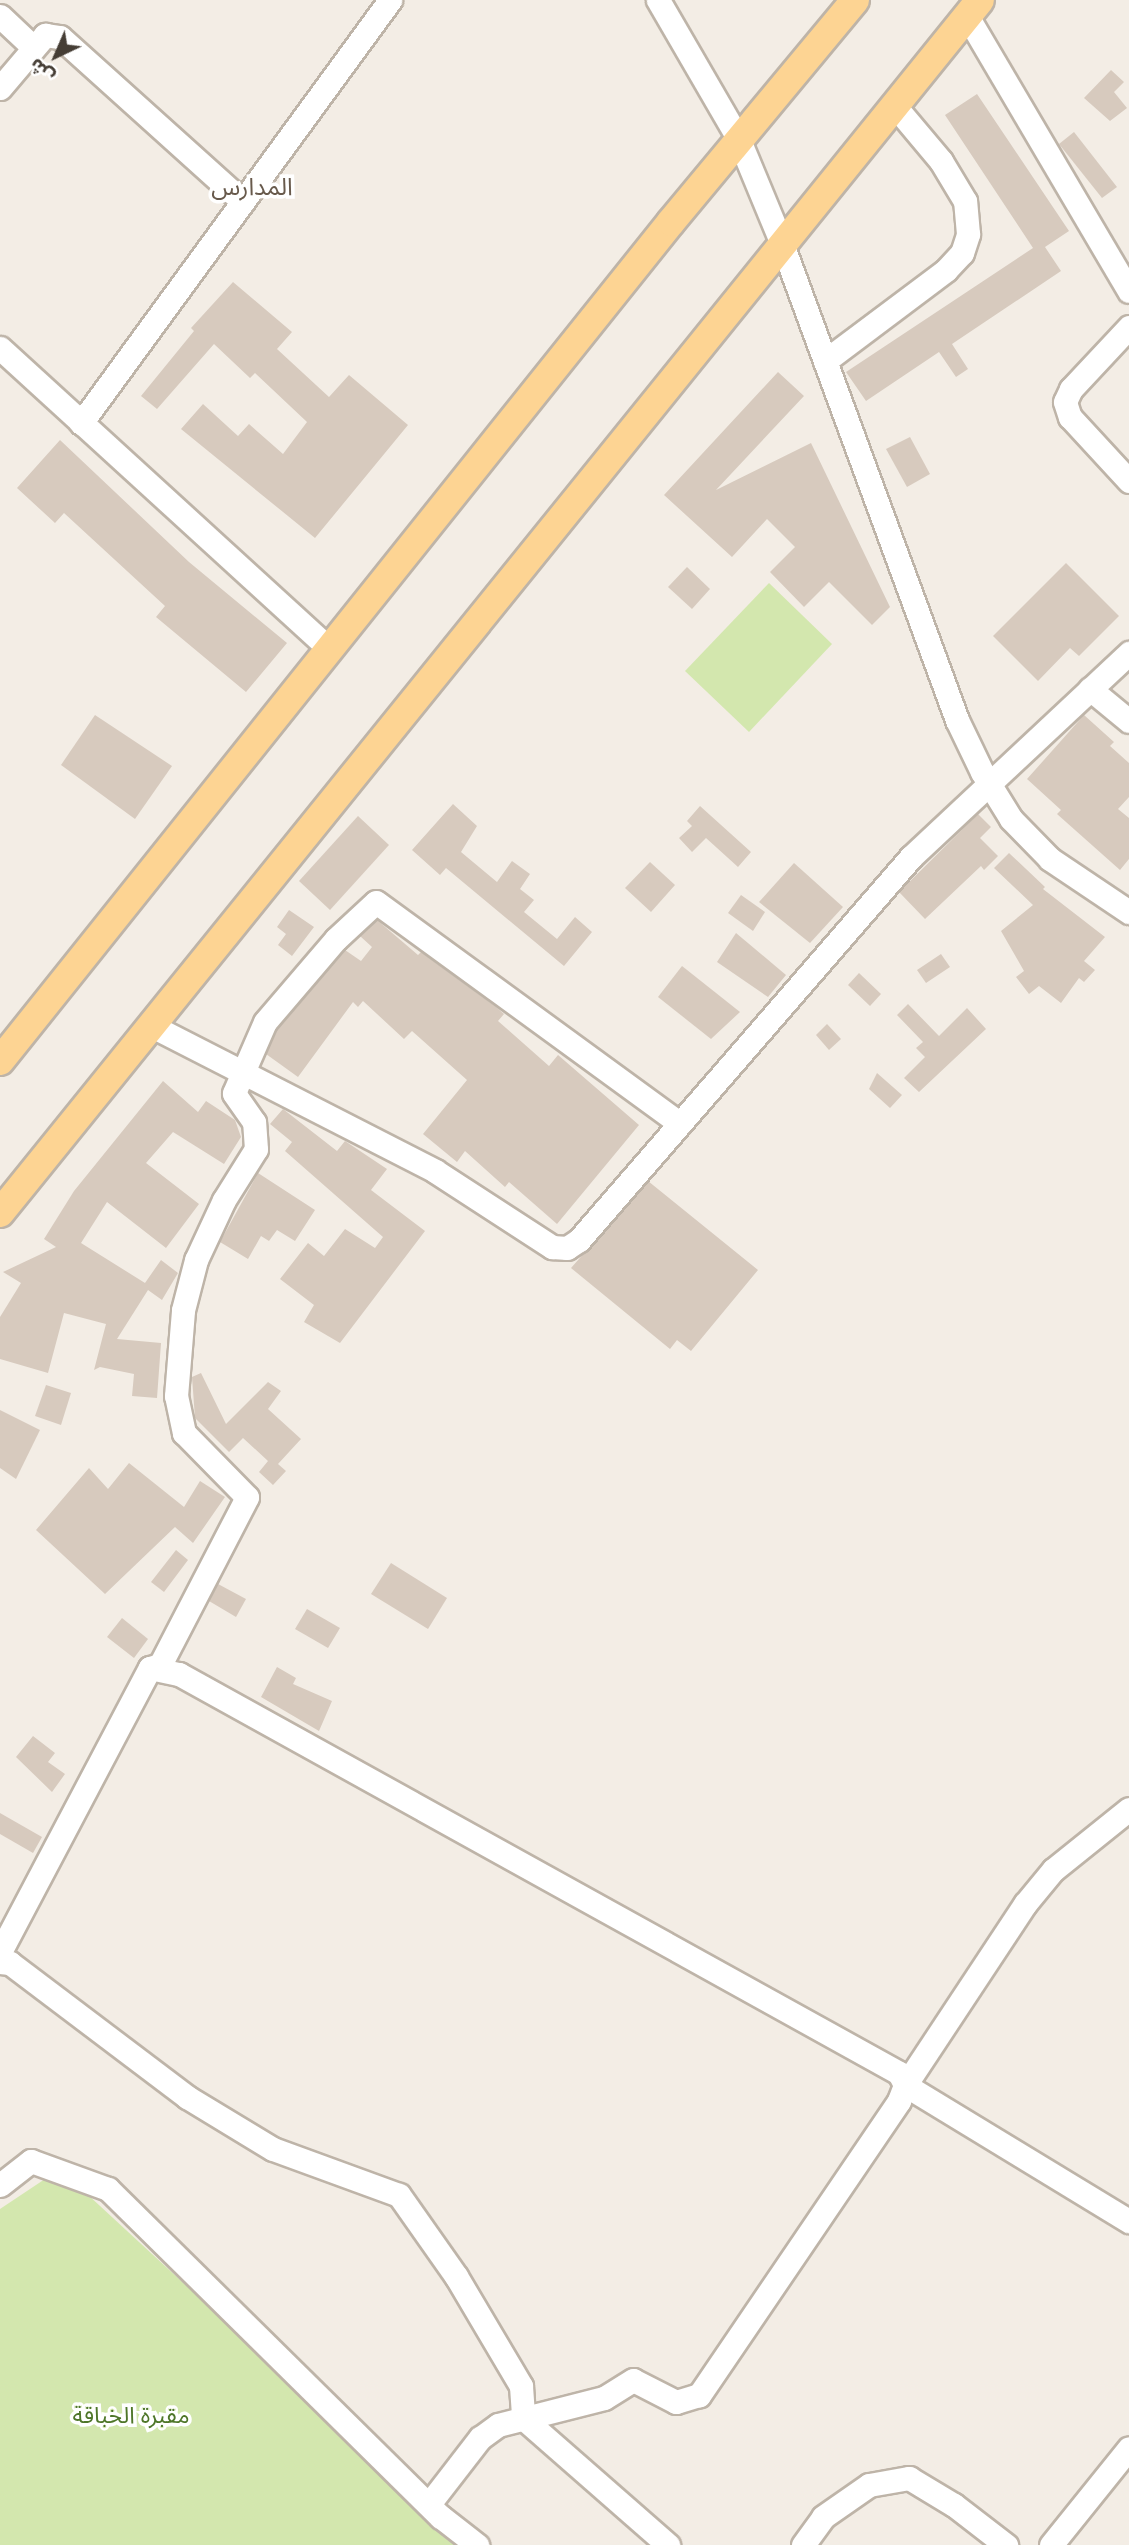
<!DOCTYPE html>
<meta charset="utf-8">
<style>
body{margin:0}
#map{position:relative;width:1129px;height:2545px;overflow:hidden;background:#f3ede5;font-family:"Noto Sans","Noto Sans Arabic",sans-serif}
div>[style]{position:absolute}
.green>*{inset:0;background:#d3e7ae}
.building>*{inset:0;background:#d7cabe}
.roads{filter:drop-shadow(2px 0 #beb4a8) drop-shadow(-2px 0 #beb4a8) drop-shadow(0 2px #beb4a8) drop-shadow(0 -2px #beb4a8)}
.minor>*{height:23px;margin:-11.5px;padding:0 11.5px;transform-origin:11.5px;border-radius:11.5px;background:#fff}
.major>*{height:28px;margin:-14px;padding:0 14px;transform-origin:14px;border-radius:14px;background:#fdd493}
span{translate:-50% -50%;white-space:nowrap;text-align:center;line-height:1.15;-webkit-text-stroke:7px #fff;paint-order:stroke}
.park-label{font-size:23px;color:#4e7629}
.neighbourhood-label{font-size:24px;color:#685a4c}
.north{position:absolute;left:21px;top:21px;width:70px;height:70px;-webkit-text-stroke:5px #fff;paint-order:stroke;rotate:224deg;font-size:19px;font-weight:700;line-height:28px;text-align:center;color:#453d35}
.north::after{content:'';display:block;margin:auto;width:24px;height:32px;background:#453d35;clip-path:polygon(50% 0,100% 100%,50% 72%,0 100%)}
</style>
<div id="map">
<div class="green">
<div style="clip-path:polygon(769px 583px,832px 644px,749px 732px,685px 671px)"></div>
<div style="clip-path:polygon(60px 2169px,415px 2497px,468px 2545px,0 2545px,0 2209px)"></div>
</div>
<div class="building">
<div style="clip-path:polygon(1111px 70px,1124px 82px,1114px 92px,1127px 108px,1110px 121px,1084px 98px)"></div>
<div style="clip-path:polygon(977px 94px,1069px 231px,1045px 247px,1061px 271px,952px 344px,968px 369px,956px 377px,939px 352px,866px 401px,846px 372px,1033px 248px,945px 115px)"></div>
<div style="clip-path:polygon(1074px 132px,1117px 187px,1102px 198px,1059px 144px)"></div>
<div style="clip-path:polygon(233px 282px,292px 332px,277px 349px,329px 397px,349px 375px,408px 425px,315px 538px,181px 429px,203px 404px,238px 436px,249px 424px,283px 454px,307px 422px,255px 373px,250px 378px,214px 344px,157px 409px,141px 396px,194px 331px,191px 328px)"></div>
<div style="clip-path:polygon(778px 372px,804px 396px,716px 490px,811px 443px,890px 607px,872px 625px,829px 582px,804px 607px,770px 572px,795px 547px,767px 519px,732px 557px,664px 495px)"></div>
<div style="clip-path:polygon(910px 437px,930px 474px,907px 487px,886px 449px)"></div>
<div style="clip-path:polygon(60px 440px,189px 562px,287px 643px,246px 692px,156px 617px,165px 606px,64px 513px,55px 523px,17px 488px)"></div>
<div style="clip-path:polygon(1066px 563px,1119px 616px,1079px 656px,1070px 648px,1038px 681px,993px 636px)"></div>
<div style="clip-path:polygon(687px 567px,710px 589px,692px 609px,668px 587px)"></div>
<div style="clip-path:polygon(95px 715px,172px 766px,135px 819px,61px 765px)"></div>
<div style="clip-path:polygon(1084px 715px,1114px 742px,1110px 746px,1129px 763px,1129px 797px,1118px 809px,1129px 818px,1129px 859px,1120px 870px,1057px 814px,1061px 810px,1027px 779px)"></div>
<div style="clip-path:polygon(453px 804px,477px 826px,461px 852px,497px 882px,512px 861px,530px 874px,520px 889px,534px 900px,524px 912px,557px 939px,575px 917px,592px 932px,564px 966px,446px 868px,440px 875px,412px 850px)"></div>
<div style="clip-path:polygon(700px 806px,751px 852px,738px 867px,706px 838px,692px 852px,679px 838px,692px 826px,687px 821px)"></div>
<div style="clip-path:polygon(978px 814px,991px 827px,980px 838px,998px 856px,984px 870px,981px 866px,925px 919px,899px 892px)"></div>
<div style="clip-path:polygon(358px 816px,389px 845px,330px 910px,299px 881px)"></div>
<div style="clip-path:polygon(1009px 853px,1045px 887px,1043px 889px,1105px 937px,1084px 961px,1095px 970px,1084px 982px,1079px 978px,1061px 1003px,1039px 986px,1029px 994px,1016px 977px,1024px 971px,1001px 931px,1033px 905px,994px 868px)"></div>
<div style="clip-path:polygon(650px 862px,675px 885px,651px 912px,625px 888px)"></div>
<div style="clip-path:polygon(794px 863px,843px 907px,810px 943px,759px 902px)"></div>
<div style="clip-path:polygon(741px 895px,765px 912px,753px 931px,728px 913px)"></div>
<div style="clip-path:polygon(289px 910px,314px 927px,292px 956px,278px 945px,286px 934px,277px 927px)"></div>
<div style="clip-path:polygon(377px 920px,418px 955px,421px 952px,496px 1007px,504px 1014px,498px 1021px,549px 1066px,558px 1055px,639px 1125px,557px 1224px,509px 1182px,505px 1187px,465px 1151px,457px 1162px,423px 1134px,467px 1080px,412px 1031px,404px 1039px,363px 1001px,358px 1007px,353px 1002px,298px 1077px,266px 1054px,277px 1030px,345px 950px,361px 961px,372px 947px,360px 936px)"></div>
<div style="clip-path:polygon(736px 933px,786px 975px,768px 997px,717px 962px)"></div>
<div style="clip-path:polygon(941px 954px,950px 967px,926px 983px,917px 970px)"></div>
<div style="clip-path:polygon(682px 966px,740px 1012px,711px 1039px,658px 997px)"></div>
<div style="clip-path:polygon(859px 973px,881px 994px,870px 1006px,848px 985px)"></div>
<div style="clip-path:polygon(908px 1004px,939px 1036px,967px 1008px,986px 1029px,919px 1092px,904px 1078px,925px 1057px,916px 1048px,923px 1042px,897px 1015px)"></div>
<div style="clip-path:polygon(827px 1024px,841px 1039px,829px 1050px,816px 1035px)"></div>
<div style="clip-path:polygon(877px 1073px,902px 1095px,890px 1108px,869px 1089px)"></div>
<div style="clip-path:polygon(163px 1081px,198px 1112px,206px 1101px,235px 1120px,241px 1137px,224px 1164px,173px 1132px,146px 1163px,199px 1204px,166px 1248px,107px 1202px,81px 1243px,145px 1283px,161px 1260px,178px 1273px,162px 1300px,148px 1290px,117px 1339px,161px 1343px,157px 1398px,132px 1396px,134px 1374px,100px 1367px,94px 1370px,106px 1324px,64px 1313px,48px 1373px,0 1359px,0 1317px,21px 1283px,3px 1272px,56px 1247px,44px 1239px,74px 1191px)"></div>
<div style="clip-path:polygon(283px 1109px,337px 1151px,345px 1141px,387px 1169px,371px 1190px,425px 1231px,340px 1343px,304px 1322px,314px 1305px,280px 1279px,308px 1243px,324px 1256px,345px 1229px,375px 1248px,383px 1237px,285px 1151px,292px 1142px,270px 1124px)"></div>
<div style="clip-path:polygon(258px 1173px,315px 1210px,295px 1241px,277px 1230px,269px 1241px,261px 1236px,248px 1259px,220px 1242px)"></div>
<div style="clip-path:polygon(648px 1181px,758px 1270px,691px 1351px,677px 1340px,670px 1349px,571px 1268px)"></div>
<div style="clip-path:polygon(201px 1373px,226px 1424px,268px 1382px,281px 1391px,268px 1409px,301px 1439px,278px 1464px,286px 1471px,273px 1485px,259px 1472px,268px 1461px,243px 1438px,229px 1452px,195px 1418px,192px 1377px)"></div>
<div style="clip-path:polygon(46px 1385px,71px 1393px,61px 1425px,35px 1416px)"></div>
<div style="clip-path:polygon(0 1410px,40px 1430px,16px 1479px,0 1468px)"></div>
<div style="clip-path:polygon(129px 1463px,184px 1507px,200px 1481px,225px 1497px,193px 1543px,175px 1527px,105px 1594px,36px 1530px,89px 1468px,108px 1489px)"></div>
<div style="clip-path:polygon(176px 1550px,188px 1560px,164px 1592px,151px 1582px)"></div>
<div style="clip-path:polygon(391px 1563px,447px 1598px,428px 1629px,371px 1594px)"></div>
<div style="clip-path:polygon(218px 1584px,246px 1599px,236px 1617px,209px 1601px)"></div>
<div style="clip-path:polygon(307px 1609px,340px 1628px,328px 1648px,295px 1629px)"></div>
<div style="clip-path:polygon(122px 1618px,148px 1639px,134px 1658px,107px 1637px)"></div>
<div style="clip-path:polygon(277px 1667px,296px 1678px,293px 1684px,332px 1701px,319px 1731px,261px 1697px)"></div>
<div style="clip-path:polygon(33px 1736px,55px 1753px,48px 1762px,65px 1774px,52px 1792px,16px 1757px)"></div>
<div style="clip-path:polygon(0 1813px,42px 1837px,33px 1853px,0 1834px)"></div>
</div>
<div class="roads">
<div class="minor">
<div style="left:658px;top:0;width:162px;rotate:59.9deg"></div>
<div style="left:739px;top:140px;width:113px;rotate:67.5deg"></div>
<div style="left:782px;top:244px;width:507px;rotate:69.81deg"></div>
<div style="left:957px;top:720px;width:58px;rotate:64.3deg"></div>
<div style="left:982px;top:772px;width:55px;rotate:58.3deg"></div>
<div style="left:1011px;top:819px;width:56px;rotate:45.7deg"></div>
<div style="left:1050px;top:859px;width:95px;rotate:33.9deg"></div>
<div style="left:0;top:16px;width:45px;rotate:43.2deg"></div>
<div style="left:967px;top:16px;width:319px;rotate:59.5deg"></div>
<div style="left:0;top:88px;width:70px;rotate:-49.7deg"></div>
<div style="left:45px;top:35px;width:15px;rotate:8deg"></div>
<div style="left:60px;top:37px;width:246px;rotate:42deg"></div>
<div style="left:1129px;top:327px;width:85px;rotate:133.1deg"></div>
<div style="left:1071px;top:389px;width:14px;rotate:115deg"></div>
<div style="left:1065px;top:402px;width:16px;rotate:72deg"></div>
<div style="left:1070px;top:417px;width:87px;rotate:47.3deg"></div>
<div style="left:0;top:348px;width:447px;rotate:42.4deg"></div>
<div style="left:825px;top:361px;width:151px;rotate:-36.9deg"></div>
<div style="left:946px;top:270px;width:23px;rotate:-47deg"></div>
<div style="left:962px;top:253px;width:20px;rotate:-72deg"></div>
<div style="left:968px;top:234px;width:33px;rotate:-95deg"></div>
<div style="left:965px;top:201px;width:47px;rotate:-121deg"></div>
<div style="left:941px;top:161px;width:73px;rotate:-130deg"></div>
<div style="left:81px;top:423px;width:524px;rotate:-53.85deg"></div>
<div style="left:1090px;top:689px;width:50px;rotate:39.4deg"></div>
<div style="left:152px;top:1026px;width:318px;rotate:27.1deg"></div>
<div style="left:435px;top:1171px;width:140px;rotate:33deg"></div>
<div style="left:552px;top:1247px;width:15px;rotate:4deg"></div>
<div style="left:567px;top:1248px;width:14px;rotate:-34deg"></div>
<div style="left:579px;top:1240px;width:507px;rotate:-49.08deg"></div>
<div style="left:911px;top:857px;width:299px;rotate:-43.1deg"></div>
<div style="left:150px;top:1668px;width:10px;rotate:-17deg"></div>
<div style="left:160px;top:1665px;width:189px;rotate:-62.6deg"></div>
<div style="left:247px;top:1497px;width:90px;rotate:-134.5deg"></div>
<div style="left:184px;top:1433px;width:38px;rotate:-102deg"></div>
<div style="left:176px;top:1396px;width:86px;rotate:-85.3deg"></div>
<div style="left:183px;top:1310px;width:52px;rotate:-75.4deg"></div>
<div style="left:196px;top:1260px;width:66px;rotate:-65deg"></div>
<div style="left:224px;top:1200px;width:60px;rotate:-57.9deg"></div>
<div style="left:256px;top:1149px;width:27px;rotate:-94deg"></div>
<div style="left:254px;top:1122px;width:35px;rotate:-125deg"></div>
<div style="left:234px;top:1093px;width:77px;rotate:-66.4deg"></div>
<div style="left:265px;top:1022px;width:109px;rotate:-49.5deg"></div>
<div style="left:336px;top:939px;width:54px;rotate:-42.8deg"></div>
<div style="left:376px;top:902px;width:376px;rotate:36.1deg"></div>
<div style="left:1129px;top:1809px;width:97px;rotate:141.2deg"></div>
<div style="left:1053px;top:1870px;width:44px;rotate:129.5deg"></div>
<div style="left:1025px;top:1904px;width:217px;rotate:123.5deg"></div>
<div style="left:905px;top:2085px;width:262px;rotate:31.3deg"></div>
<div style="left:0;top:1952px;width:321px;rotate:-62.2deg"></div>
<div style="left:150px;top:1668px;width:30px;rotate:12deg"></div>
<div style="left:179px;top:1674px;width:823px;rotate:28.99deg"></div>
<div style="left:899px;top:2073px;width:13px;rotate:63deg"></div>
<div style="left:905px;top:2085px;width:17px;rotate:111deg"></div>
<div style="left:899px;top:2101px;width:356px;rotate:124.2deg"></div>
<div style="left:699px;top:2395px;width:24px;rotate:163deg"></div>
<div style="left:676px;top:2402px;width:48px;rotate:-152.9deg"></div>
<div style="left:633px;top:2380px;width:34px;rotate:148deg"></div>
<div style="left:604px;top:2398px;width:109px;rotate:165.7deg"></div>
<div style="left:498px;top:2425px;width:22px;rotate:144deg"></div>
<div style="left:480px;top:2438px;width:83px;rotate:127.7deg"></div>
<div style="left:0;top:1962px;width:10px;rotate:6deg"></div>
<div style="left:10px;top:1963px;width:222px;rotate:37.1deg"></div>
<div style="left:187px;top:2097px;width:100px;rotate:31.2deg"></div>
<div style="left:273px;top:2149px;width:134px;rotate:20.1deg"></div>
<div style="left:399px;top:2195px;width:99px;rotate:54.9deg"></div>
<div style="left:456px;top:2276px;width:128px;rotate:59.4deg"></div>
<div style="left:521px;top:2386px;width:32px;rotate:86deg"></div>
<div style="left:523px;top:2418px;width:193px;rotate:41.2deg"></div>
<div style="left:0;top:2185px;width:39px;rotate:-38deg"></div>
<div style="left:31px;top:2161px;width:82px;rotate:20deg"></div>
<div style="left:108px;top:2189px;width:467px;rotate:44.6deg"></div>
<div style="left:441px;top:2517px;width:46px;rotate:37.9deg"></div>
<div style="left:803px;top:2545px;width:34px;rotate:-54deg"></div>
<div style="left:823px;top:2517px;width:56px;rotate:-34.8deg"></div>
<div style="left:869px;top:2485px;width:41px;rotate:-9.9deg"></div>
<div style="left:909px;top:2478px;width:52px;rotate:31deg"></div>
<div style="left:954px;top:2505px;width:66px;rotate:37.6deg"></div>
<div style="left:1051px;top:2545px;width:124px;rotate:-51.2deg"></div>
</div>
<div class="major">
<div style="left:0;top:1061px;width:1074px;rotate:-51.35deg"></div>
<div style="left:671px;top:222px;width:288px;rotate:-50.3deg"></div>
<div style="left:0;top:1213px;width:1559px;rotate:-51.06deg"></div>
</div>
</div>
<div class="park-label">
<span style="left:131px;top:2414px">مقبرة الخباقة</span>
</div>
<div class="neighbourhood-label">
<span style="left:252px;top:186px">المدارس</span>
</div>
<div class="north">ش</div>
</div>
